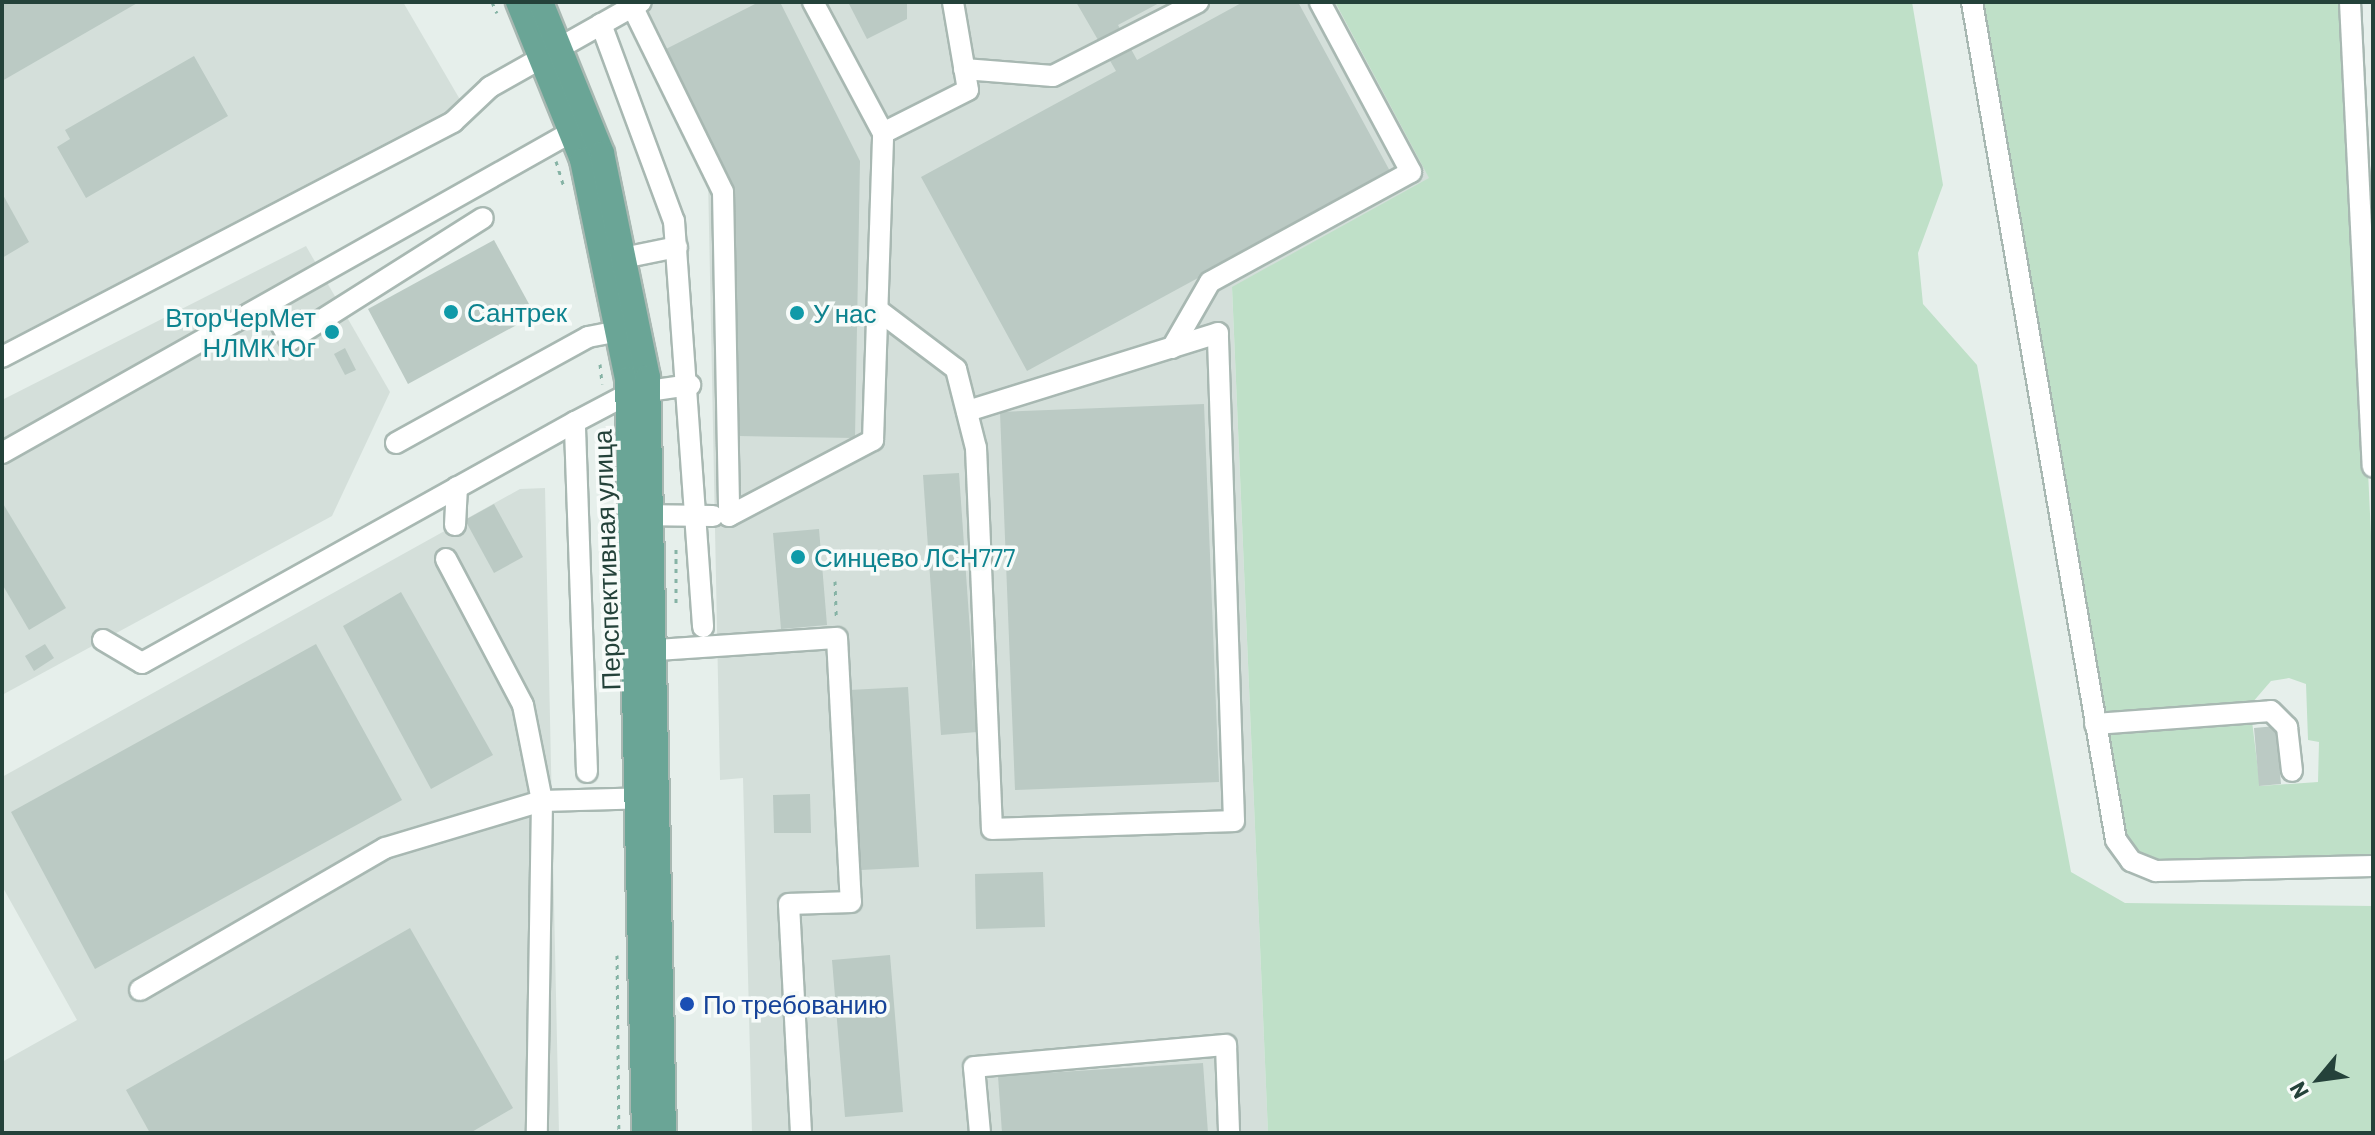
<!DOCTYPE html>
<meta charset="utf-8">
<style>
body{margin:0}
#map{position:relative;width:2375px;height:1135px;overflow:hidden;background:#e6efeb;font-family:Barlow,sans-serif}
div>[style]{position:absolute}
.built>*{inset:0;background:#d4dfda}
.green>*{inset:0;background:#bfe0c8}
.building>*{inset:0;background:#bbcac4}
.path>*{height:3px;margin-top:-1.5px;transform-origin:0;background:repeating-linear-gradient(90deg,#86b3a5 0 4px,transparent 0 10px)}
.roads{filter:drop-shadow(2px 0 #a8b8b2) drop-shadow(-2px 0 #a8b8b2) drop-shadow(0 2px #a8b8b2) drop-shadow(0 -2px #a8b8b2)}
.minor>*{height:20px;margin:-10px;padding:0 10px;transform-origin:10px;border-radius:10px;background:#fff}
.major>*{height:24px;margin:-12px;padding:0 12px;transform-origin:12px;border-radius:12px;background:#6aa596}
.dots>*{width:22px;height:22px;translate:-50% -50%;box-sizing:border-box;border:4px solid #f7fbf9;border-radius:50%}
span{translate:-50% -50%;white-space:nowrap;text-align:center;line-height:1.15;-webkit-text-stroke:7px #f7fbf9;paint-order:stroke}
.culture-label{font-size:26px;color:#0d838f}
.left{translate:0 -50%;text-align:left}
.right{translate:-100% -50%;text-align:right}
.street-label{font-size:26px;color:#24423a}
.transit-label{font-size:26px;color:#164399}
.frame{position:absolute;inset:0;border:4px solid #24423a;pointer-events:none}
.north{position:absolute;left:2279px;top:1039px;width:80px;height:80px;-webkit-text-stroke:6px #f7fbf9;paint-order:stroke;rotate:241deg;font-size:22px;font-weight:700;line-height:32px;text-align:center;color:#24423a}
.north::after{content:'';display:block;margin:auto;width:28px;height:36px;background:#24423a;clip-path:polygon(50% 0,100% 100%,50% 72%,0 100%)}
</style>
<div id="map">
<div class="built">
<div style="clip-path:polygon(2px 2px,403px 2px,462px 103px,2px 343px)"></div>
<div style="clip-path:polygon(619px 2px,1335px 2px,1430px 179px,1232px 288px,1268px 1133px,752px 1133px,743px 778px,720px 780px,708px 177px)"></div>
<div style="clip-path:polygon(306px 246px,390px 392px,332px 516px,2px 695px,2px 400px)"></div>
<div style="clip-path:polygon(545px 488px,559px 1133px,2px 1133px,2px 1062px,77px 1020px,2px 886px,2px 777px,520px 489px)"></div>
</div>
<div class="green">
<div style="clip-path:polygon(1335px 2px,1912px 2px,1943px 185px,1918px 253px,1923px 304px,1977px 365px,2071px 872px,2125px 903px,2373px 906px,2373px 1133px,1268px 1133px,1232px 287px,1429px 178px)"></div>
<div style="clip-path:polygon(1975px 2px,2346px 2px,2373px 578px,2373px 861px,2158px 866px,2127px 847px,2103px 737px,2117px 728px,2252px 721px,2260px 786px,2318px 782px,2319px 742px,2308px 740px,2306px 684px,2289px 678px,2271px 681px,2252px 703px,2101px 715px)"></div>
</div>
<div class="building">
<div style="clip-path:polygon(2px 2px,139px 2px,2px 81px)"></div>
<div style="clip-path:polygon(759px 2px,780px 2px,860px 161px,855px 438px,739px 436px,733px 190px,662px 51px)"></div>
<div style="clip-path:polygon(848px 2px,907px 2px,907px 19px,867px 39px)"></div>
<div style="clip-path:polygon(1076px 2px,1161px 2px,1118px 25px,1137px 60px,1243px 2px,1298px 2px,1391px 173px,1027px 371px,921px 177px,1116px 71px)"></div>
<div style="clip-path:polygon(194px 56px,228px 116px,86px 198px,57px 147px,70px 139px,65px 130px)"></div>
<div style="clip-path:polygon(2px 193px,29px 242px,2px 258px)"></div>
<div style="clip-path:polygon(494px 240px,535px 315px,408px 384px,368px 309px)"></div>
<div style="clip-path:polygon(337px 322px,343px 332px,327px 342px,321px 331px)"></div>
<div style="clip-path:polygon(345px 348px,356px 370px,345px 375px,334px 354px)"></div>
<div style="clip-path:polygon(1204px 404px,1219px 782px,1015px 790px,1000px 412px)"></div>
<div style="clip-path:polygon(959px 473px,977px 732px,941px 735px,923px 475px)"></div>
<div style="clip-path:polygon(2px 502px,66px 608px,29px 630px,2px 584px)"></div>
<div style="clip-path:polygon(494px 504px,523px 557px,494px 573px,465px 520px)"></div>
<div style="clip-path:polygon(819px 529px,827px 625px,781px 629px,773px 533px)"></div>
<div style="clip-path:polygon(401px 592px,493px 755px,431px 789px,343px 626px)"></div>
<div style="clip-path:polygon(45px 644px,54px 658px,34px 671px,25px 656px)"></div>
<div style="clip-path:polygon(316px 644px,402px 800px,95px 969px,11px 812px)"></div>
<div style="clip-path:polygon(908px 687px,919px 867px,861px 870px,849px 690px)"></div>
<div style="clip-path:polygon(2276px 726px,2281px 784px,2259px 786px,2254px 728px)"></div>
<div style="clip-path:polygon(810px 794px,811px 833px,774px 833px,773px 795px)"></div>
<div style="clip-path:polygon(1043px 872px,1045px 927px,976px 929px,975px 874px)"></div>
<div style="clip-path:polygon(410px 928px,513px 1108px,470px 1133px,150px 1133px,126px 1090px)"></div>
<div style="clip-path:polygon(890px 955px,903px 1112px,845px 1117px,832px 960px)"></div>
<div style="clip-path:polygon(1203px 1063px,1208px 1133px,1002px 1133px,998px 1076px)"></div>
</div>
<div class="path">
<div style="left:492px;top:2px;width:12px;rotate:66deg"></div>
<div style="left:556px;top:161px;width:28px;rotate:73deg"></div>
<div style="left:600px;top:364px;width:20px;rotate:84deg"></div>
<div style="left:676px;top:549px;width:56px;rotate:90deg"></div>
<div style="left:835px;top:581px;width:37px;rotate:88deg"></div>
<div style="left:617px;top:955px;width:178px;rotate:89.4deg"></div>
</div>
<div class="roads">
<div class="minor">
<div style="left:1972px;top:2px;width:850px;rotate:80.25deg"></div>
<div style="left:2116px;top:840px;width:26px;rotate:54deg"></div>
<div style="left:2131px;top:861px;width:27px;rotate:22deg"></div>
<div style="left:2156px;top:871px;width:217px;rotate:-1.3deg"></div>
<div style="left:2350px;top:2px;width:465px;rotate:87.2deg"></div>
<div style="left:632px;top:6px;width:207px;rotate:63.9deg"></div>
<div style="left:723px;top:192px;width:324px;rotate:88.9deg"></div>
<div style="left:729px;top:516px;width:163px;rotate:-27.8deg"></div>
<div style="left:873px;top:440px;width:307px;rotate:-88.1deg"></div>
<div style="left:883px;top:133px;width:149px;rotate:-118.1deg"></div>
<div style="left:601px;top:24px;width:210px;rotate:69.7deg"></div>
<div style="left:674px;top:221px;width:407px;rotate:85.9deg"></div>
<div style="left:964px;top:69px;width:89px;rotate:4.5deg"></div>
<div style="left:1053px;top:76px;width:163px;rotate:-27deg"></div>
<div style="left:883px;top:133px;width:95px;rotate:-26.8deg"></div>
<div style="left:968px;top:90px;width:89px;rotate:-99.7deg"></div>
<div style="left:628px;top:257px;width:50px;rotate:-11.5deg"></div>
<div style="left:271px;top:305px;width:40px;rotate:62deg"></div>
<div style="left:290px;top:340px;width:228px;rotate:-32.3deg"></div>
<div style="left:878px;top:310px;width:98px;rotate:37.1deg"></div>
<div style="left:956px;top:369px;width:81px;rotate:75.8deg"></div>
<div style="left:976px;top:448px;width:381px;rotate:87.6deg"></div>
<div style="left:992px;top:829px;width:242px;rotate:-1.9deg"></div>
<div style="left:1234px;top:821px;width:488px;rotate:-91.9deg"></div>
<div style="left:1218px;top:333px;width:263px;rotate:162.7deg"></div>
<div style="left:1172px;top:348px;width:76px;rotate:-60.1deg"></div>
<div style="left:1210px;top:282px;width:229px;rotate:-28.7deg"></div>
<div style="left:1411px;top:172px;width:193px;rotate:-118.2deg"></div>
<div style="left:2px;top:357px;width:509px;rotate:-27.52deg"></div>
<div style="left:453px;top:122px;width:51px;rotate:-43.4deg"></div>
<div style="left:490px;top:87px;width:173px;rotate:-29.4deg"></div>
<div style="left:396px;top:443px;width:219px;rotate:-28.9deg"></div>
<div style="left:588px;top:337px;width:43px;rotate:-10.8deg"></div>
<div style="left:2px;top:453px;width:668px;rotate:-29.4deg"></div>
<div style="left:637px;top:515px;width:76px;rotate:0.8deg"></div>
<div style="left:455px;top:525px;width:38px;rotate:-87deg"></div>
<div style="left:446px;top:559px;width:165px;rotate:62.2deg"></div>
<div style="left:523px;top:705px;width:98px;rotate:78.8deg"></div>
<div style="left:542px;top:801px;width:332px;rotate:90.9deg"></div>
<div style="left:103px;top:640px;width:45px;rotate:30.5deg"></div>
<div style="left:142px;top:663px;width:496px;rotate:-29.1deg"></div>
<div style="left:641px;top:651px;width:196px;rotate:-3.8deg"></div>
<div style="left:837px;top:638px;width:264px;rotate:87deg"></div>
<div style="left:851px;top:902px;width:62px;rotate:178.2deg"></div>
<div style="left:789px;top:904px;width:229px;rotate:87deg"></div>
<div style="left:2095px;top:724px;width:176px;rotate:-4.2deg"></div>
<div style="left:2271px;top:711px;width:23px;rotate:45deg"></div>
<div style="left:2287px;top:727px;width:44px;rotate:83.5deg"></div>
<div style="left:587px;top:772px;width:350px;rotate:-92deg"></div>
<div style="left:575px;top:422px;width:60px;rotate:-27.8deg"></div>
<div style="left:628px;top:394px;width:63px;rotate:-8.3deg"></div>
<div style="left:140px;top:990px;width:283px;rotate:-30.1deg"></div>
<div style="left:385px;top:848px;width:164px;rotate:-16.7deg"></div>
<div style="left:542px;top:801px;width:110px;rotate:-1.6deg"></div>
<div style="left:980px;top:1133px;width:66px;rotate:-95.2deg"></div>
<div style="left:974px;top:1067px;width:253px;rotate:-5deg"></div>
<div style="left:1226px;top:1045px;width:88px;rotate:88deg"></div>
</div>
<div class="major">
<div style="left:518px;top:2px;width:170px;rotate:67.9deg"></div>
<div style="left:582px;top:160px;width:224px;rotate:78.4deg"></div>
<div style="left:627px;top:379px;width:754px;rotate:88.71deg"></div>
<div style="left:541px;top:2px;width:163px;rotate:68deg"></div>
<div style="left:602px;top:153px;width:229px;rotate:78.4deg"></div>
<div style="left:648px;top:377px;width:756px;rotate:88.79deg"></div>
</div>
</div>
<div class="dots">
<div style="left:451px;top:312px;background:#0f9aa8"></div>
<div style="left:797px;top:313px;background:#0f9aa8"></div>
<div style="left:332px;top:332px;background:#0f9aa8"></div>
<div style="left:798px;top:557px;background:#0f9aa8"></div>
<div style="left:687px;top:1004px;background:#1a4fb4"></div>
</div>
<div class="culture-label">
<span class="left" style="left:467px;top:312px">Сантрек</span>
<span class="left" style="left:813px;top:313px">У нас</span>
<span class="right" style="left:316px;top:332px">ВторЧерМет<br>НЛМК Юг</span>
<span class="left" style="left:814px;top:557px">Синцево ЛСН777</span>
</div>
<div class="street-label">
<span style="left:606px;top:560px;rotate:-92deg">Перспективная улица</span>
</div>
<div class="transit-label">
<span class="left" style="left:703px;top:1004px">По требованию</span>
</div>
<div class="frame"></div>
<div class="north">N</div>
</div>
